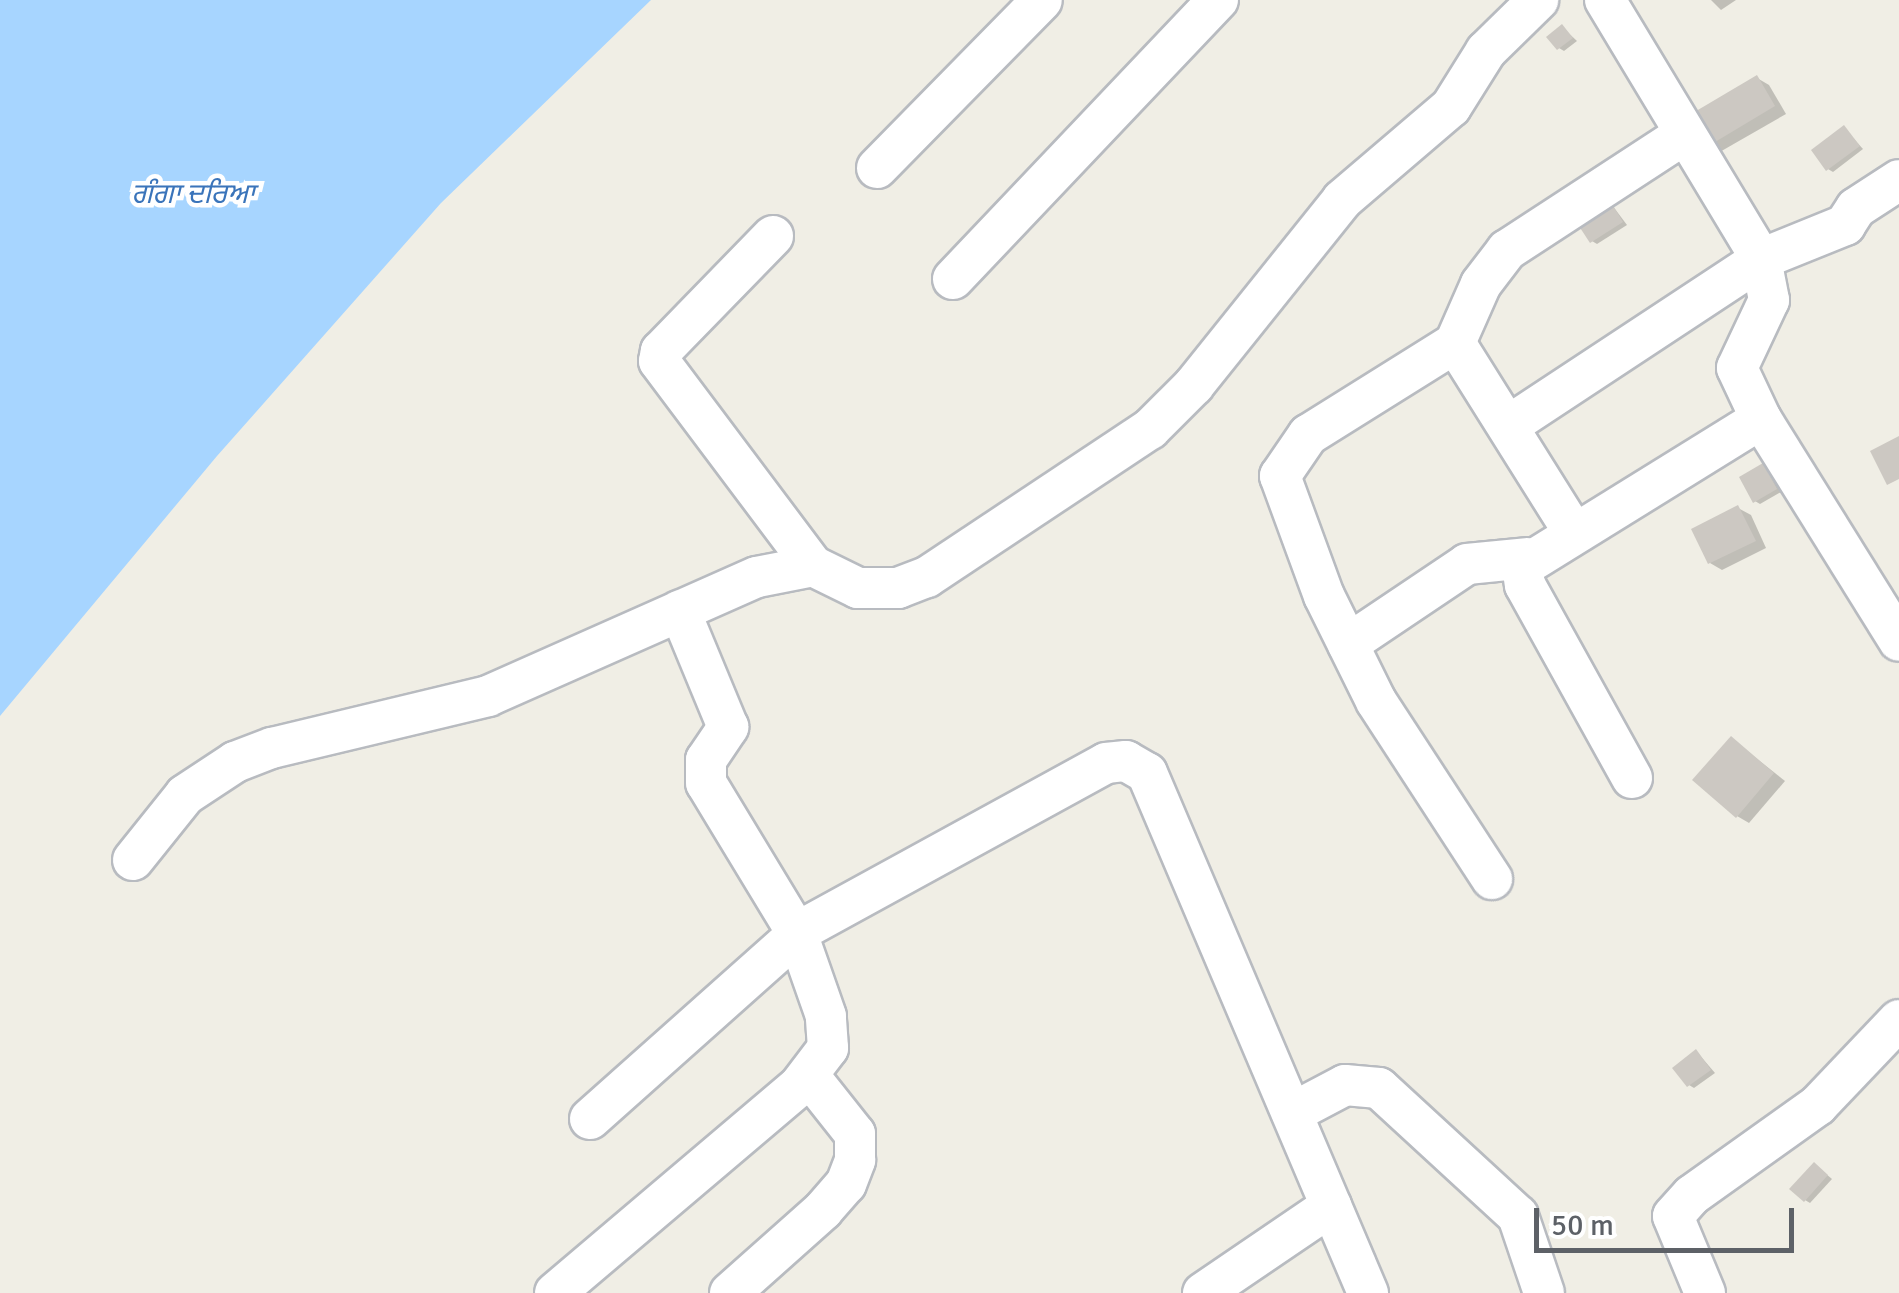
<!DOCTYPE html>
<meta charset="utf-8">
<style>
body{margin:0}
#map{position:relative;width:1899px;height:1293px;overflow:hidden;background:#f0eee5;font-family:Signika,"Noto Sans Gurmukhi",sans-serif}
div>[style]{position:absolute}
.water>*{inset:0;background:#a7d5ff}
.shadow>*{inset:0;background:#0003}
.building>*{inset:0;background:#ccc8c2}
.roads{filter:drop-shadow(2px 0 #b8bbc0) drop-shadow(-2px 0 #b8bbc0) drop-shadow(0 2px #b8bbc0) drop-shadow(0 -2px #b8bbc0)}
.minor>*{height:40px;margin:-20px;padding:0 20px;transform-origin:20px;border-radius:20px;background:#fff}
span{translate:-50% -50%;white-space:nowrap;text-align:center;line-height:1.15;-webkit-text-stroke:9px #fff;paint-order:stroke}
.water-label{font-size:28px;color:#3a74ba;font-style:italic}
.scale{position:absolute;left:1534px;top:1208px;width:260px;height:45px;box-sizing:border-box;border:5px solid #5d6167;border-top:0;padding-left:12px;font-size:30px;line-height:35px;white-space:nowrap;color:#5d6167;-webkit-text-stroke:8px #fff;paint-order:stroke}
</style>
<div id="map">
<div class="water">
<div style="clip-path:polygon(0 0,651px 0,441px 203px,217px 456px,0 716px)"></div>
</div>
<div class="shadow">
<div style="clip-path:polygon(1711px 0,1736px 0,1721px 10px)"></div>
<div style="clip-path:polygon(1562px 27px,1577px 41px,1564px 51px,1559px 48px)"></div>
<div style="clip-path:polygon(1757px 78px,1769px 85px,1786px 114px,1718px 153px,1706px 146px)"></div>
<div style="clip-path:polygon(1844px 128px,1863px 149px,1833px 172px,1828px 169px)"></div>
<div style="clip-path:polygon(1609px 201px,1627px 225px,1597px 244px,1592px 241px)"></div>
<div style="clip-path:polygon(1763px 466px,1781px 492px,1760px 504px,1755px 501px)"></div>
<div style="clip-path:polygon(1738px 508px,1751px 515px,1766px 548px,1722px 570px,1710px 563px)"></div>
<div style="clip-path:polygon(1732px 739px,1785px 781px,1749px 823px,1737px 816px)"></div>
<div style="clip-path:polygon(1697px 1052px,1715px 1073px,1694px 1088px,1689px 1085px)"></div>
<div style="clip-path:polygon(1819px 1168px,1832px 1179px,1810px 1203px,1805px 1200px)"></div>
</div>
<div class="building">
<div style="clip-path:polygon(1562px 24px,1573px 38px,1557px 50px,1546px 37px)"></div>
<div style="clip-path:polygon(1757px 75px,1775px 106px,1705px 148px,1686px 117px)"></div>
<div style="clip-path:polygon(1844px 125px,1860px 146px,1826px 171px,1811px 150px)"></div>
<div style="clip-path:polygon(1609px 199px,1623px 222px,1590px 243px,1575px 220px)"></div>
<div style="clip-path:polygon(1899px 436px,1899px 479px,1887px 485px,1870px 451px)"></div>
<div style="clip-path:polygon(1763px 463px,1777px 489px,1753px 503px,1739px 477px)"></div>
<div style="clip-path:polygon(1738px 505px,1756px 541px,1708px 564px,1691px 529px)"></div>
<div style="clip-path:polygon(1731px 736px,1774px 773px,1736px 818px,1692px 780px)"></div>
<div style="clip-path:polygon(1696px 1049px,1711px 1070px,1687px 1087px,1672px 1068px)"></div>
<div style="clip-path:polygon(1814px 1162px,1828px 1175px,1804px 1202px,1789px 1189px)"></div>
</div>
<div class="roads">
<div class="minor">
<div style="left:1605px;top:0;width:302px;rotate:58.9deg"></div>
<div style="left:1761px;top:259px;width:42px;rotate:79deg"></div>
<div style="left:1769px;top:300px;width:75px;rotate:115.2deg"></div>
<div style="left:1737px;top:368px;width:56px;rotate:64.8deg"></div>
<div style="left:1761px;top:419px;width:261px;rotate:58.1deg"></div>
<div style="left:877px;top:168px;width:235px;rotate:-45.5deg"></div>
<div style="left:773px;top:236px;width:161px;rotate:134.2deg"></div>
<div style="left:661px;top:351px;width:10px;rotate:101deg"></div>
<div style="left:659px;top:361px;width:256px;rotate:53.1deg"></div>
<div style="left:953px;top:279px;width:385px;rotate:-46.5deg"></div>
<div style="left:1455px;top:343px;width:222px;rotate:57.9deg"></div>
<div style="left:1508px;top:426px;width:303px;rotate:-33.4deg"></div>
<div style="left:1761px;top:259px;width:91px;rotate:-22deg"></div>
<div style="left:1845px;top:225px;width:20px;rotate:-57deg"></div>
<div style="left:1856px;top:208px;width:51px;rotate:-33.1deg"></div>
<div style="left:1348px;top:644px;width:143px;rotate:-33.9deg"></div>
<div style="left:1467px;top:564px;width:60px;rotate:-5.7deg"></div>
<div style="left:1632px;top:778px;width:221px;rotate:-119deg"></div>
<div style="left:1525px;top:585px;width:18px;rotate:-99deg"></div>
<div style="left:1522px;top:567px;width:281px;rotate:-31.8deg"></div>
<div style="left:133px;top:860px;width:83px;rotate:-51.3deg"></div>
<div style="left:185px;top:795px;width:60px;rotate:-33.4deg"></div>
<div style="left:235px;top:762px;width:40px;rotate:-21deg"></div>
<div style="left:272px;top:748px;width:222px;rotate:-13.5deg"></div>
<div style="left:488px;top:696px;width:294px;rotate:-23.9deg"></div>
<div style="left:757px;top:577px;width:57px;rotate:-11.1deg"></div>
<div style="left:813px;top:566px;width:50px;rotate:26.1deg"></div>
<div style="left:858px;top:588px;width:40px"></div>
<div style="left:898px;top:588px;width:31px;rotate:-21deg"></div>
<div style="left:927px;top:577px;width:268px;rotate:-33.6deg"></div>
<div style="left:1150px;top:429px;width:62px;rotate:-45deg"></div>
<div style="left:1194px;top:385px;width:237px;rotate:-51.3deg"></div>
<div style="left:1342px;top:200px;width:143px;rotate:-40.5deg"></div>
<div style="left:1451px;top:107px;width:66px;rotate:-58deg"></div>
<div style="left:1486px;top:51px;width:73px;rotate:-44.4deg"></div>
<div style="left:1492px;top:879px;width:212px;rotate:-123.1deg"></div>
<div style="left:1376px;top:701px;width:117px;rotate:-116.3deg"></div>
<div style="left:1324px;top:596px;width:128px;rotate:-110.1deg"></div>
<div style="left:1280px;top:476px;width:50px;rotate:-55.7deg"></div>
<div style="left:1308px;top:435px;width:173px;rotate:-32deg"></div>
<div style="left:1455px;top:343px;width:64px;rotate:-66.2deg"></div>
<div style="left:1481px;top:284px;width:43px;rotate:-52.6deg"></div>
<div style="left:1507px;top:250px;width:212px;rotate:-33.1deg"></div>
<div style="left:1292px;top:1113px;width:60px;rotate:-27.8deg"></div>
<div style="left:1345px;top:1085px;width:34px;rotate:5deg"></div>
<div style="left:1379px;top:1088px;width:189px;rotate:42.6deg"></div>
<div style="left:1518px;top:1216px;width:81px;rotate:71.3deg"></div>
<div style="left:590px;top:1119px;width:285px;rotate:-41.7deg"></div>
<div style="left:803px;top:929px;width:345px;rotate:-28.7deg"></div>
<div style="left:1106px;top:763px;width:20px;rotate:-6deg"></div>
<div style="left:1126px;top:761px;width:24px;rotate:30deg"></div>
<div style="left:1147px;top:773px;width:565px;rotate:66.97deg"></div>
<div style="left:555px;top:1293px;width:320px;rotate:-40.3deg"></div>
<div style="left:799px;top:1086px;width:48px;rotate:-52.7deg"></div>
<div style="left:828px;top:1048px;width:32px;rotate:-94deg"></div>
<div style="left:826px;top:1016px;width:88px;rotate:-109.3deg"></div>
<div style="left:797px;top:933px;width:175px;rotate:-121.2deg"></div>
<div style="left:706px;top:783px;width:23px;rotate:-90deg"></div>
<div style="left:706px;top:760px;width:40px;rotate:-56deg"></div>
<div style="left:728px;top:727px;width:126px;rotate:-112.5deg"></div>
<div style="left:730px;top:1293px;width:125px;rotate:-41.7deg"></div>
<div style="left:823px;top:1210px;width:35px;rotate:-49deg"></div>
<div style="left:846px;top:1184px;width:26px;rotate:-69deg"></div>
<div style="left:855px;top:1160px;width:26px;rotate:-90deg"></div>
<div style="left:855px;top:1134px;width:74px;rotate:-128.4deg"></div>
<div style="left:1203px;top:1293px;width:155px;rotate:-34.2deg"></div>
<div style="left:1705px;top:1293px;width:83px;rotate:-112.6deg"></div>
<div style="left:1673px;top:1216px;width:28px;rotate:-48deg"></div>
<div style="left:1692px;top:1195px;width:155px;rotate:-35.5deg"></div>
<div style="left:1818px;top:1105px;width:117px;rotate:-46.4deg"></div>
</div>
</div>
<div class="water-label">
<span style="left:193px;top:194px">ਗੰਗਾ ਦਰਿਆ</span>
</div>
<div class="scale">50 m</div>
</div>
